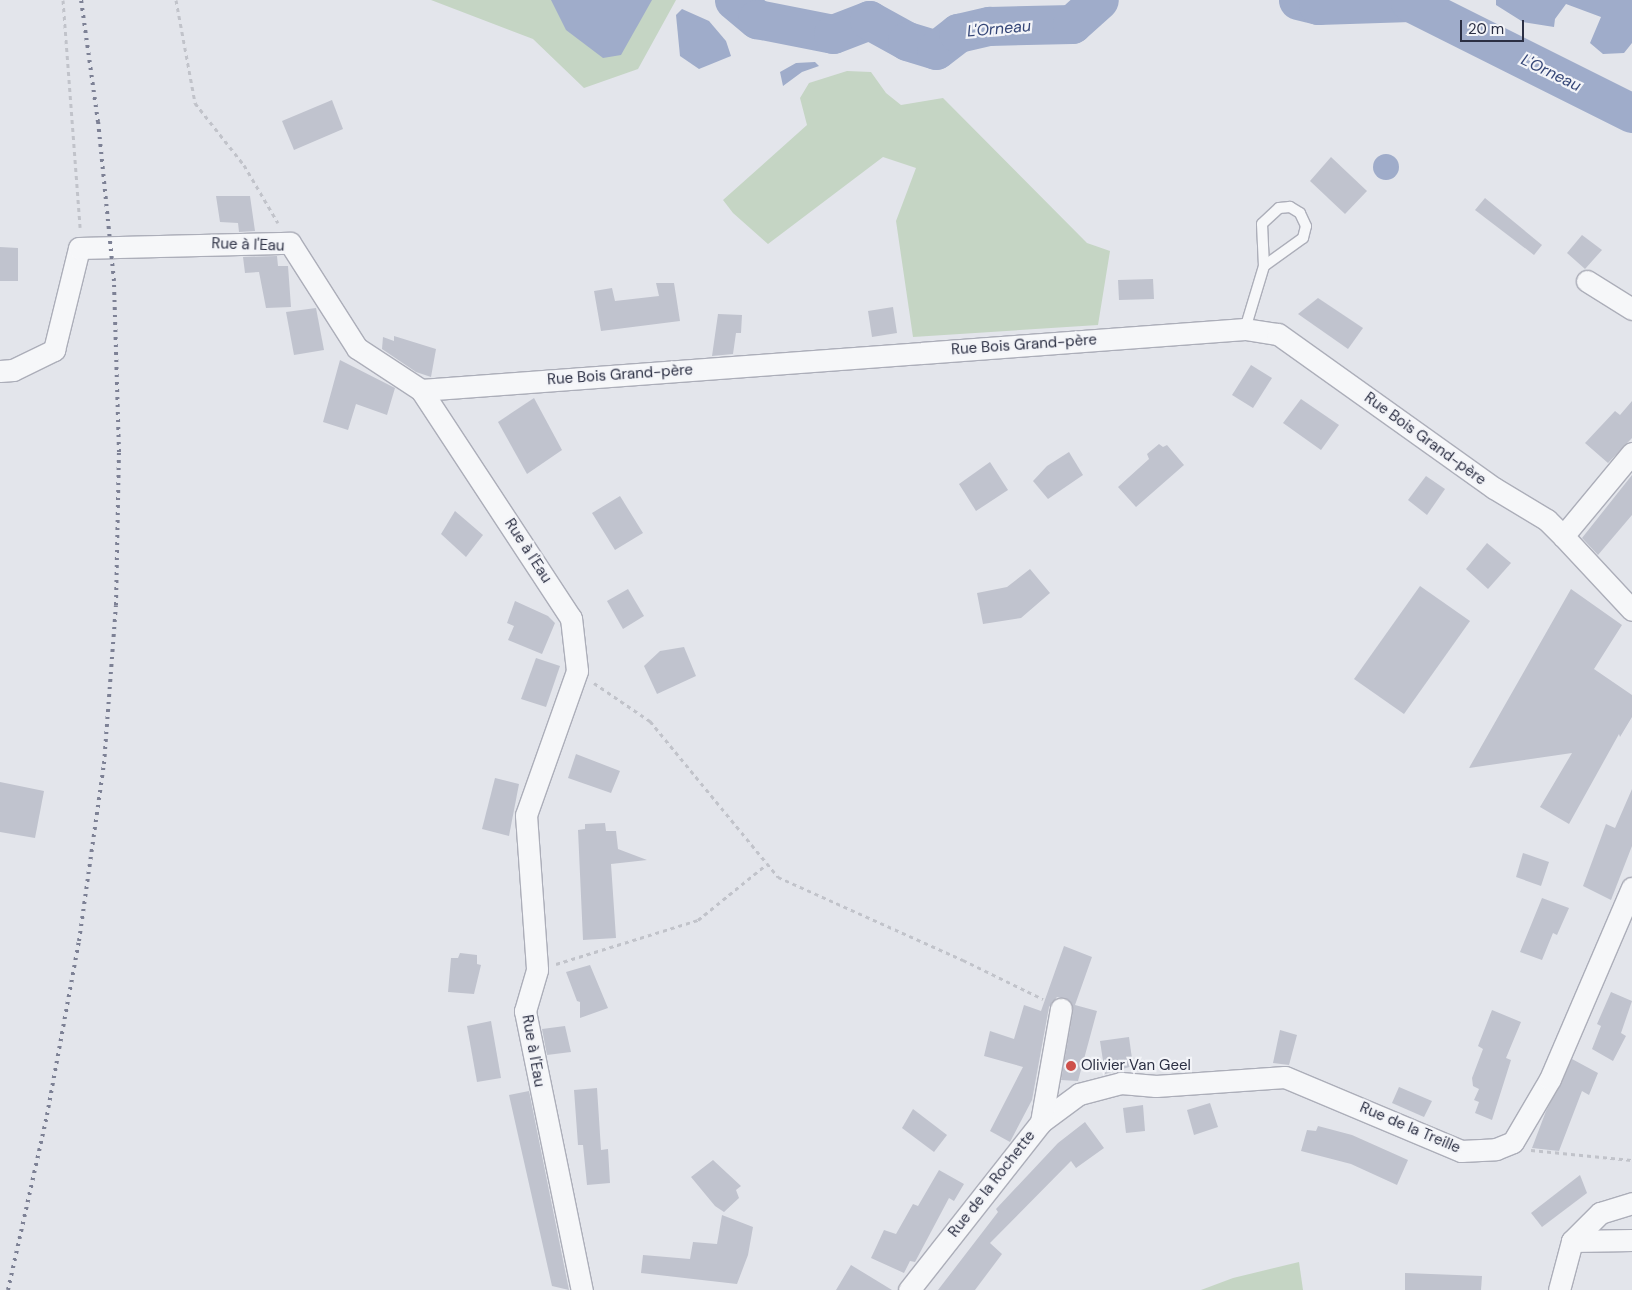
<!DOCTYPE html>
<meta charset="utf-8">
<style>
body{margin:0}
#map{position:relative;width:1632px;height:1290px;overflow:hidden;background:#e3e5eb;font-family:"DM Sans",sans-serif}
div>[style]{position:absolute}
.green>*{inset:0;background:#c5d5c4}
.water>*{inset:0;background:#9facca}
.round{border-radius:50%}
.river>*{height:39px;margin:-19.5px;padding:0 19.5px;transform-origin:19.5px;border-radius:19.5px;background:#9facca}
.building>*{inset:0;background:#c0c3ce}
.path>*{height:3px;margin-top:-1.5px;transform-origin:0;background:repeating-linear-gradient(90deg,#c1c3ca 0 4px,transparent 0 8px)}
.roads{filter:drop-shadow(1px 0 #acaeb9) drop-shadow(-1px 0 #acaeb9) drop-shadow(0 1px #acaeb9) drop-shadow(0 -1px #acaeb9)}
.lane>*{height:10px;margin:-5px;padding:0 5px;transform-origin:5px;border-radius:5px;background:#f6f7f9}
.street>*{height:21px;margin:-10.5px;padding:0 10.5px;transform-origin:10.5px;border-radius:10.5px;background:#f6f7f9}
.rail>*{height:4px;margin-top:-2px;transform-origin:0;background:repeating-linear-gradient(90deg,#7d8195 0 2.5px,transparent 0 7.5px)}
.dots>*{width:14px;height:14px;translate:-50% -50%;box-sizing:border-box;border:2px solid #f3f4f8;border-radius:50%}
span{translate:-50% -50%;white-space:nowrap;text-align:center;line-height:1.15;-webkit-text-stroke:4.5px #f3f4f8;paint-order:stroke}
.street-label{font-size:15px;color:#2b2f43}
.poi-label{font-size:15px;color:#2b2f43}
.left{translate:0 -50%;text-align:left}
.water-label{font-size:16px;color:#354677;font-style:italic}
.scale{position:absolute;left:1460px;top:20px;width:64px;height:22px;box-sizing:border-box;border:2px solid #2b2f43;border-top:0;padding-left:6px;font-size:15px;line-height:18px;white-space:nowrap;color:#2b2f43;-webkit-text-stroke:4px #f3f4f8;paint-order:stroke}
</style>
<div id="map">
<div class="green">
<div style="clip-path:polygon(431px 0,676px 0,638px 69px,584px 88px,533px 39px)"></div>
<div style="clip-path:polygon(847px 71px,871px 72px,886px 93px,901px 105px,943px 98px,1087px 243px,1110px 251px,1098px 325px,913px 337px,896px 221px,916px 168px,883px 157px,768px 244px,733px 213px,723px 200px,807px 125px,800px 98px,809px 83px)"></div>
<div style="clip-path:polygon(1299px 1262px,1303px 1290px,1201px 1290px,1233px 1278px)"></div>
</div>
<div class="water">
<div style="clip-path:polygon(551px 0,652px 0,621px 55px,603px 58px,566px 30px)"></div>
<div style="clip-path:polygon(1496px 0,1632px 0,1632px 43px,1624px 53px,1603px 54px,1590px 43px,1601px 17px,1566px 4px,1555px 19px,1554px 27px,1523px 22px,1496px 5px)"></div>
<div style="clip-path:polygon(682px 9px,709px 21px,726px 41px,731px 56px,699px 69px,680px 56px,676px 15px)"></div>
<div style="clip-path:polygon(815px 62px,819px 66px,802px 72px,783px 86px,780px 72px,796px 63px)"></div>
<div class="round" style="left:1373px;top:154px;width:26px;height:26px"></div>
</div>
<div class="river">
<div style="left:734px;top:0;width:30px;rotate:40deg"></div>
<div style="left:757px;top:19px;width:77px;rotate:11.2deg"></div>
<div style="left:833px;top:34px;width:39px;rotate:-21deg"></div>
<div style="left:869px;top:20px;width:43px;rotate:28.9deg"></div>
<div style="left:907px;top:41px;width:30px;rotate:17deg"></div>
<div style="left:936px;top:50px;width:28px;rotate:-38deg"></div>
<div style="left:958px;top:33px;width:32px;rotate:-13deg"></div>
<div style="left:989px;top:26px;width:83px;rotate:-1.4deg"></div>
<div style="left:1072px;top:24px;width:36px;rotate:-42deg"></div>
<div style="left:1298px;top:0;width:21px;rotate:14deg"></div>
<div style="left:1318px;top:5px;width:92px;rotate:-1.9deg"></div>
<div style="left:1410px;top:2px;width:248px;rotate:26.6deg"></div>
</div>
<div class="building">
<div style="clip-path:polygon(332px 100px,343px 129px,294px 150px,282px 121px)"></div>
<div style="clip-path:polygon(1331px 157px,1367px 191px,1345px 214px,1310px 181px)"></div>
<div style="clip-path:polygon(216px 196px,250px 196px,255px 231px,239px 232px,238px 223px,220px 222px)"></div>
<div style="clip-path:polygon(1485px 198px,1542px 245px,1534px 255px,1475px 210px)"></div>
<div style="clip-path:polygon(1582px 235px,1602px 250px,1585px 269px,1567px 253px)"></div>
<div style="clip-path:polygon(0 247px,18px 248px,18px 281px,0 281px)"></div>
<div style="clip-path:polygon(277px 256px,278px 266px,288px 266px,291px 307px,266px 308px,259px 272px,245px 273px,243px 257px)"></div>
<div style="clip-path:polygon(1153px 279px,1154px 299px,1119px 300px,1118px 280px)"></div>
<div style="clip-path:polygon(656px 283px,674px 283px,680px 321px,601px 331px,594px 291px,612px 288px,615px 301px,659px 296px)"></div>
<div style="clip-path:polygon(1318px 298px,1363px 328px,1348px 349px,1298px 314px)"></div>
<div style="clip-path:polygon(893px 307px,897px 333px,872px 337px,868px 311px)"></div>
<div style="clip-path:polygon(316px 308px,324px 350px,294px 355px,286px 312px)"></div>
<div style="clip-path:polygon(718px 314px,742px 315px,741px 333px,736px 333px,733px 354px,712px 356px)"></div>
<div style="clip-path:polygon(394px 336px,436px 349px,431px 377px,416px 372px,382px 349px,383px 337px,394px 341px)"></div>
<div style="clip-path:polygon(340px 360px,395px 388px,387px 415px,356px 404px,348px 430px,323px 422px)"></div>
<div style="clip-path:polygon(1251px 365px,1272px 378px,1253px 408px,1232px 395px)"></div>
<div style="clip-path:polygon(534px 398px,562px 450px,527px 474px,498px 422px)"></div>
<div style="clip-path:polygon(1301px 399px,1339px 425px,1321px 450px,1283px 423px)"></div>
<div style="clip-path:polygon(1632px 401px,1632px 438px,1608px 463px,1585px 443px,1615px 411px,1620px 415px)"></div>
<div style="clip-path:polygon(1159px 444px,1163px 447px,1167px 445px,1184px 465px,1136px 507px,1118px 487px,1149px 459px,1147px 454px)"></div>
<div style="clip-path:polygon(1069px 452px,1083px 475px,1048px 499px,1033px 481px,1047px 466px)"></div>
<div style="clip-path:polygon(990px 462px,1008px 490px,976px 511px,959px 484px)"></div>
<div style="clip-path:polygon(1632px 475px,1632px 515px,1598px 555px,1582px 538px)"></div>
<div style="clip-path:polygon(1426px 476px,1445px 489px,1427px 515px,1408px 500px)"></div>
<div style="clip-path:polygon(620px 496px,643px 533px,615px 550px,592px 513px)"></div>
<div style="clip-path:polygon(455px 511px,483px 535px,466px 557px,441px 534px)"></div>
<div style="clip-path:polygon(1487px 543px,1511px 563px,1488px 589px,1466px 569px)"></div>
<div style="clip-path:polygon(1030px 569px,1050px 593px,1021px 618px,983px 624px,977px 593px,1007px 587px)"></div>
<div style="clip-path:polygon(1420px 586px,1470px 621px,1404px 714px,1354px 679px)"></div>
<div style="clip-path:polygon(628px 589px,644px 616px,623px 629px,607px 601px)"></div>
<div style="clip-path:polygon(1571px 589px,1622px 625px,1594px 669px,1632px 695px,1632px 717px,1620px 737px,1619px 734px,1569px 824px,1540px 807px,1572px 753px,1469px 768px)"></div>
<div style="clip-path:polygon(515px 601px,548px 616px,555px 623px,542px 654px,508px 640px,514px 626px,507px 623px)"></div>
<div style="clip-path:polygon(684px 647px,696px 676px,657px 694px,644px 666px,660px 651px)"></div>
<div style="clip-path:polygon(536px 658px,560px 666px,546px 707px,521px 699px)"></div>
<div style="clip-path:polygon(576px 754px,620px 771px,611px 793px,568px 778px)"></div>
<div style="clip-path:polygon(495px 778px,519px 784px,509px 836px,482px 829px)"></div>
<div style="clip-path:polygon(0 782px,44px 791px,35px 838px,0 832px)"></div>
<div style="clip-path:polygon(1632px 789px,1632px 846px,1611px 900px,1583px 886px,1606px 824px,1615px 828px)"></div>
<div style="clip-path:polygon(605px 823px,606px 831px,616px 831px,618px 849px,647px 860px,611px 864px,616px 938px,583px 940px,578px 830px,585px 829px,585px 824px)"></div>
<div style="clip-path:polygon(1523px 853px,1549px 862px,1541px 886px,1516px 877px)"></div>
<div style="clip-path:polygon(1542px 898px,1569px 908px,1557px 935px,1553px 933px,1542px 960px,1520px 952px)"></div>
<div style="clip-path:polygon(1064px 946px,1092px 957px,1075px 1005px,1097px 1011px,1078px 1081px,1061px 1080px,1073px 1011px,1069px 1000px,1057px 997px,1049px 1007px,1032px 1100px,1010px 1142px,990px 1131px,1023px 1067px,984px 1056px,990px 1031px,1014px 1039px,1024px 1005px,1041px 1011px)"></div>
<div style="clip-path:polygon(460px 953px,477px 955px,477px 964px,481px 965px,474px 994px,448px 992px,451px 958px,458px 958px)"></div>
<div style="clip-path:polygon(590px 965px,608px 1008px,580px 1018px,580px 1002px,577px 1001px,566px 972px)"></div>
<div style="clip-path:polygon(1611px 992px,1632px 1001px,1621px 1033px,1626px 1036px,1613px 1061px,1592px 1049px,1601px 1026px,1597px 1024px)"></div>
<div style="clip-path:polygon(1492px 1010px,1521px 1022px,1506px 1058px,1511px 1060px,1492px 1120px,1475px 1113px,1479px 1102px,1474px 1100px,1479px 1089px,1473px 1086px,1472px 1078px,1483px 1049px,1478px 1046px)"></div>
<div style="clip-path:polygon(491px 1021px,501px 1078px,477px 1082px,467px 1026px)"></div>
<div style="clip-path:polygon(565px 1026px,571px 1052px,547px 1055px,542px 1029px)"></div>
<div style="clip-path:polygon(1280px 1030px,1297px 1035px,1289px 1065px,1273px 1063px)"></div>
<div style="clip-path:polygon(1129px 1037px,1133px 1066px,1105px 1074px,1100px 1041px)"></div>
<div style="clip-path:polygon(1572px 1059px,1598px 1073px,1589px 1095px,1582px 1091px,1559px 1151px,1532px 1148px,1546px 1111px)"></div>
<div style="clip-path:polygon(1399px 1087px,1432px 1101px,1424px 1117px,1392px 1103px)"></div>
<div style="clip-path:polygon(597px 1088px,601px 1150px,608px 1149px,610px 1183px,587px 1185px,583px 1145px,578px 1145px,574px 1090px)"></div>
<div style="clip-path:polygon(529px 1091px,569px 1290px,552px 1286px,509px 1095px)"></div>
<div style="clip-path:polygon(1210px 1103px,1218px 1127px,1194px 1135px,1187px 1110px)"></div>
<div style="clip-path:polygon(1143px 1105px,1145px 1131px,1126px 1133px,1123px 1108px)"></div>
<div style="clip-path:polygon(913px 1109px,947px 1135px,934px 1152px,902px 1128px)"></div>
<div style="clip-path:polygon(1085px 1122px,1104px 1148px,1076px 1168px,1071px 1161px,990px 1243px,1002px 1254px,975px 1290px,938px 1290px,998px 1212px,996px 1209px,1058px 1143px)"></div>
<div style="clip-path:polygon(1318px 1126px,1352px 1135px,1408px 1160px,1397px 1185px,1351px 1164px,1301px 1151px,1307px 1130px,1316px 1131px)"></div>
<div style="clip-path:polygon(713px 1160px,741px 1186px,736px 1190px,739px 1198px,724px 1212px,715px 1206px,691px 1177px)"></div>
<div style="clip-path:polygon(939px 1170px,964px 1184px,954px 1201px,949px 1198px,915px 1262px,910px 1261px,904px 1273px,871px 1258px,884px 1230px,896px 1234px,913px 1204px,918px 1206px)"></div>
<div style="clip-path:polygon(1580px 1175px,1587px 1193px,1542px 1227px,1531px 1213px)"></div>
<div style="clip-path:polygon(722px 1215px,753px 1227px,748px 1255px,737px 1284px,641px 1273px,643px 1255px,690px 1259px,693px 1242px,717px 1244px)"></div>
<div style="clip-path:polygon(851px 1265px,892px 1290px,836px 1290px)"></div>
<div style="clip-path:polygon(1405px 1273px,1482px 1276px,1481px 1290px,1405px 1290px)"></div>
</div>
<div class="path">
<div style="left:63px;top:0;width:228px;rotate:85.7deg"></div>
<div style="left:176px;top:0;width:105px;rotate:79.5deg"></div>
<div style="left:195px;top:103px;width:79px;rotate:51.7deg"></div>
<div style="left:244px;top:165px;width:67px;rotate:59.6deg"></div>
<div style="left:594px;top:683px;width:68px;rotate:34.2deg"></div>
<div style="left:650px;top:721px;width:202px;rotate:50.6deg"></div>
<div style="left:778px;top:877px;width:203px;rotate:24.2deg"></div>
<div style="left:963px;top:960px;width:89px;rotate:26deg"></div>
<div style="left:556px;top:964px;width:149px;rotate:-17.2deg"></div>
<div style="left:698px;top:920px;width:89px;rotate:-39.1deg"></div>
<div style="left:1531px;top:1150px;width:101px;rotate:5.7deg"></div>
</div>
<div class="roads">
<div class="lane">
<div style="left:1245px;top:329px;width:66px;rotate:-73.2deg"></div>
<div style="left:1264px;top:266px;width:48px;rotate:-35.7deg"></div>
<div style="left:1303px;top:238px;width:12px;rotate:-76deg"></div>
<div style="left:1306px;top:226px;width:14px;rotate:-115deg"></div>
<div style="left:1300px;top:213px;width:12px;rotate:-149deg"></div>
<div style="left:1290px;top:207px;width:11px;rotate:175deg"></div>
<div style="left:1279px;top:208px;width:23px;rotate:137deg"></div>
<div style="left:1262px;top:224px;width:42px;rotate:87.3deg"></div>
</div>
<div class="street">
<div style="left:1587px;top:281px;width:53px;rotate:31.9deg"></div>
<div style="left:0;top:371px;width:13px;rotate:-4deg"></div>
<div style="left:13px;top:370px;width:46px;rotate:-26deg"></div>
<div style="left:54px;top:350px;width:105px;rotate:-76.2deg"></div>
<div style="left:79px;top:248px;width:211px;rotate:-1.4deg"></div>
<div style="left:290px;top:243px;width:125px;rotate:57.5deg"></div>
<div style="left:357px;top:348px;width:77px;rotate:33.3deg"></div>
<div style="left:421px;top:390px;width:273px;rotate:56.7deg"></div>
<div style="left:571px;top:618px;width:53px;rotate:83.5deg"></div>
<div style="left:577px;top:671px;width:153px;rotate:109.5deg"></div>
<div style="left:526px;top:815px;width:155px;rotate:85.9deg"></div>
<div style="left:537px;top:970px;width:43px;rotate:106.3deg"></div>
<div style="left:525px;top:1011px;width:285px;rotate:78.5deg"></div>
<div style="left:421px;top:390px;width:826px;rotate:-4.23deg"></div>
<div style="left:1245px;top:329px;width:33px;rotate:9deg"></div>
<div style="left:1278px;top:334px;width:265px;rotate:35.5deg"></div>
<div style="left:1494px;top:488px;width:62px;rotate:31.1deg"></div>
<div style="left:1547px;top:520px;width:23px;rotate:45deg"></div>
<div style="left:1632px;top:453px;width:108px;rotate:129.7deg"></div>
<div style="left:1563px;top:536px;width:101px;rotate:47deg"></div>
<div style="left:1041px;top:1122px;width:47px;rotate:-36.4deg"></div>
<div style="left:1079px;top:1094px;width:43px;rotate:-14.7deg"></div>
<div style="left:1121px;top:1083px;width:35px;rotate:5deg"></div>
<div style="left:1156px;top:1086px;width:129px;rotate:-4deg"></div>
<div style="left:1285px;top:1077px;width:191px;rotate:22.8deg"></div>
<div style="left:1461px;top:1151px;width:35px;rotate:-3deg"></div>
<div style="left:1496px;top:1149px;width:18px;rotate:-22deg"></div>
<div style="left:1513px;top:1142px;width:73px;rotate:-59.6deg"></div>
<div style="left:1550px;top:1079px;width:208px;rotate:-66.8deg"></div>
<div style="left:1572px;top:1241px;width:60px;rotate:-1deg"></div>
<div style="left:909px;top:1290px;width:214px;rotate:-51.8deg"></div>
<div style="left:1041px;top:1122px;width:115px;rotate:-80deg"></div>
<div style="left:1559px;top:1290px;width:51px;rotate:-75.1deg"></div>
<div style="left:1572px;top:1241px;width:40px;rotate:-45deg"></div>
<div style="left:1600px;top:1213px;width:34px;rotate:-17deg"></div>
</div>
</div>
<div class="rail">
<div style="left:8px;top:1290px;width:179px;rotate:-77.4deg"></div>
<div style="left:47px;top:1115px;width:177px;rotate:-79.6deg"></div>
<div style="left:79px;top:941px;width:179px;rotate:-82deg"></div>
<div style="left:104px;top:764px;width:159px;rotate:-85.7deg"></div>
<div style="left:116px;top:605px;width:153px;rotate:-88.9deg"></div>
<div style="left:119px;top:452px;width:171px;rotate:-91.7deg"></div>
<div style="left:114px;top:281px;width:160px;rotate:-95.7deg"></div>
<div style="left:98px;top:122px;width:123px;rotate:-97.9deg"></div>
</div>
<div class="dots">
<div style="left:1071px;top:1066px;background:#ce504b"></div>
</div>
<div class="street-label">
<span style="left:248px;top:245px;rotate:2deg">Rue à l'Eau</span>
<span style="left:1024px;top:345px;rotate:-4deg">Rue Bois Grand-père</span>
<span style="left:620px;top:375px;rotate:-4deg">Rue Bois Grand-père</span>
<span style="left:1425px;top:439px;rotate:36deg">Rue Bois Grand-père</span>
<span style="left:528px;top:551px;rotate:57deg">Rue à l'Eau</span>
<span style="left:533px;top:1051px;rotate:80deg">Rue à l'Eau</span>
<span style="left:1410px;top:1128px;rotate:23deg">Rue de la Treille</span>
<span style="left:992px;top:1184px;rotate:-52deg">Rue de la Rochette</span>
</div>
<div class="poi-label">
<span class="left" style="left:1081px;top:1066px">Olivier Van Geel</span>
</div>
<div class="water-label">
<span style="left:999px;top:29px;rotate:-5deg">L'Orneau</span>
<span style="left:1551px;top:73px;rotate:26deg">L'Orneau</span>
</div>
<div class="scale">20 m</div>
</div>
